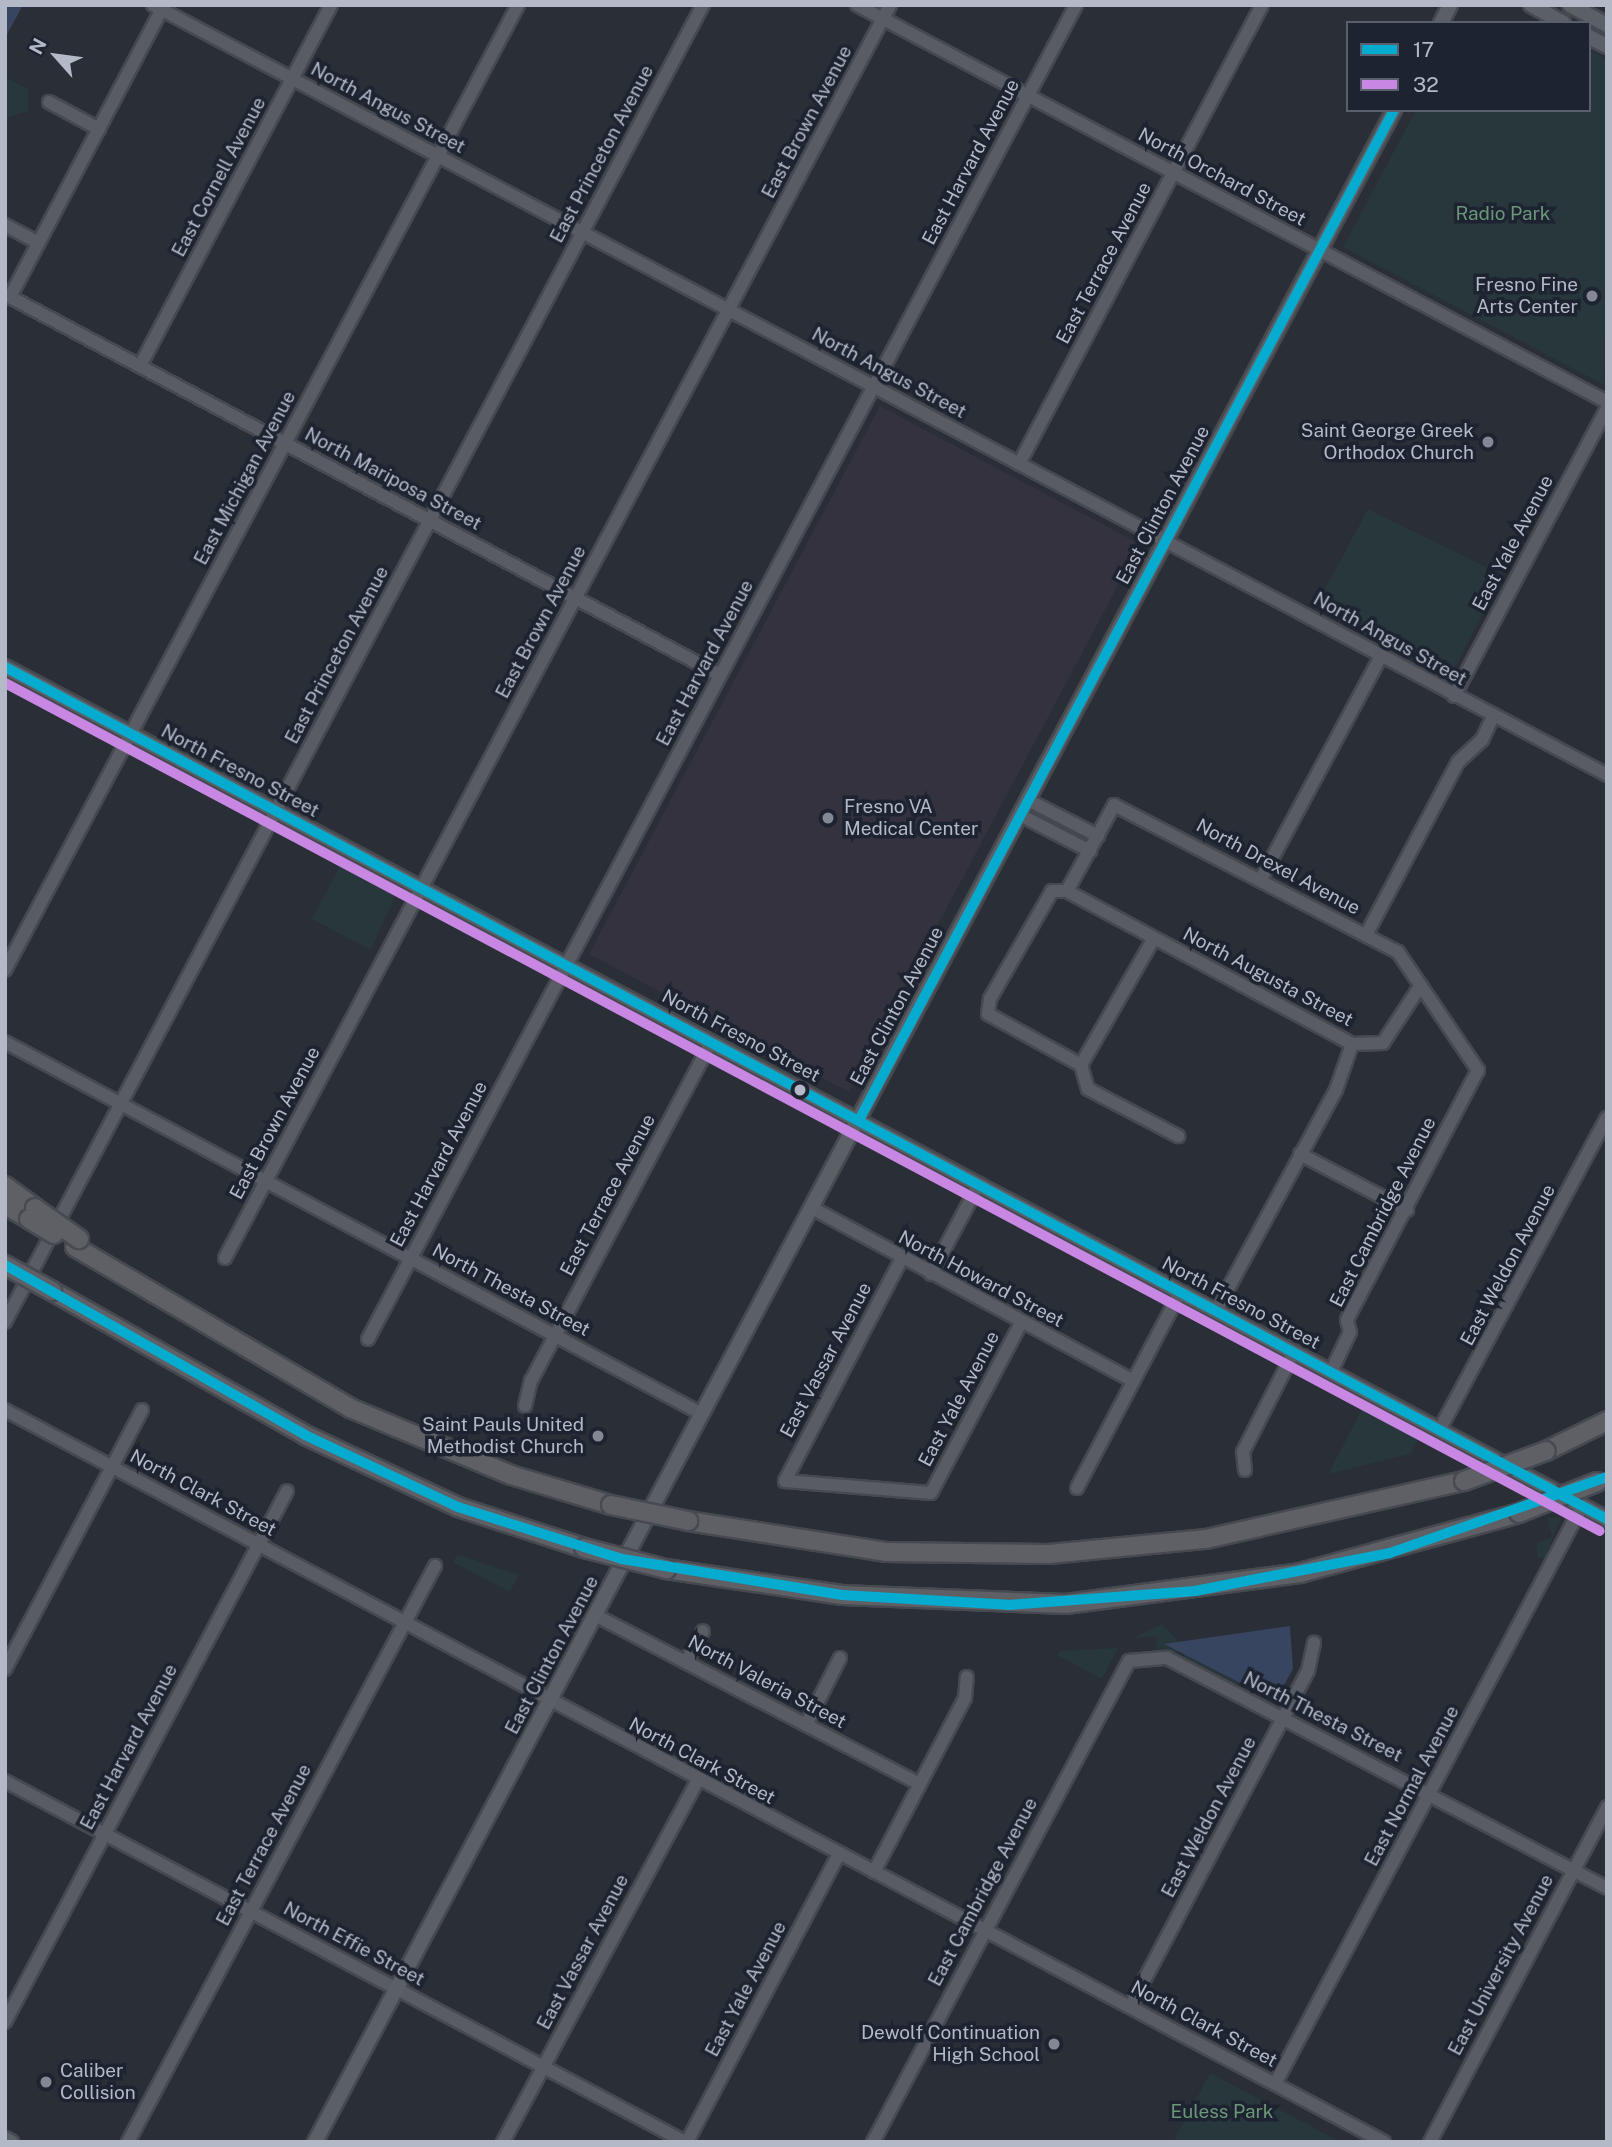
<!DOCTYPE html>
<style>
body{margin:0}
#map{position:relative;width:1612px;height:2147px;overflow:hidden;background:#2a2e36;font-family:"Public Sans",sans-serif}
div>[style]{position:absolute}
.medical>*{inset:0;background:#34323f}
.green>*{inset:0;background:#27373c}
.water>*{inset:0;background:#384560}
.roads{filter:drop-shadow(2px 0 #46494f) drop-shadow(-2px 0 #46494f) drop-shadow(0 2px #46494f) drop-shadow(0 -2px #46494f)}
.minor>*{height:12px;margin:-6px;padding:0 6px;transform-origin:6px;border-radius:6px;background:#595c64}
.major>*{height:14px;margin:-7px;padding:0 7px;transform-origin:7px;border-radius:7px;background:#5b5f66}
.highway>*{height:18px;margin:-9px;padding:0 9px;transform-origin:9px;border-radius:9px;background:#5e6065}
.bridges{filter:drop-shadow(2px 0 #474a52) drop-shadow(-2px 0 #474a52) drop-shadow(0 2px #474a52) drop-shadow(0 -2px #474a52)}
.highway-bridge>*{height:18px;margin:-9px;padding:0 9px;transform-origin:9px;border-radius:9px;background:#5e6065}
.bus-1>*{height:10px;margin:-5px;padding:0 5px;transform-origin:5px;border-radius:5px;background:#06acd0}
.bus-2>*{height:10px;margin:-5px;padding:0 5px;transform-origin:5px;border-radius:5px;background:#c787e3}
.dots>*{width:19px;height:19px;translate:-50% -50%;box-sizing:border-box;border:4px solid #1d2331;border-radius:50%}
span{translate:-50% -50%;white-space:nowrap;text-align:center;line-height:1.15;-webkit-text-stroke:7px #1d2331;paint-order:stroke}
.street-label{font-size:19px;color:#b3b9c7}
.park-label{font-size:19px;color:#6b9779}
.poi-label{font-size:19px;color:#b3b9c7}
.right{translate:-100% -50%;text-align:right}
.left{translate:0 -50%;text-align:left}
.frame{position:absolute;inset:0;border:7px solid #b3b9c7;pointer-events:none}
.legend{position:absolute;left:1346px;top:21px;width:245px;height:91px;box-sizing:border-box;background:#1d2331;border:2px solid #595f6d;margin:0;padding:9px 12px;list-style:none;font-size:21px;color:#b3b9c7}
.legend li{display:flex;align-items:center;gap:14px;height:35px}
.legend b{width:35px;border:2px solid #595f6d}
.north{position:absolute;left:21px;top:21px;width:70px;height:70px;-webkit-text-stroke:5px #1d2331;paint-order:stroke;rotate:298deg;font-size:19px;font-weight:700;line-height:28px;text-align:center;color:#b3b9c7}
.north::after{content:'';display:block;margin:auto;width:24px;height:32px;background:#b3b9c7;clip-path:polygon(50% 0,100% 100%,50% 72%,0 100%)}
</style>
<div id="map">
<div class="medical">
<div style="clip-path:polygon(880px 406px,1140px 544px,849px 1092px,589px 954px)"></div>
</div>
<div class="green">
<div style="clip-path:polygon(1589px 50px,1607px 59px,1604px 385px,1343px 247px,1416px 110px,1589px 110px)"></div>
<div style="clip-path:polygon(5px 77px,28px 89px,28px 111px,5px 118px)"></div>
<div style="clip-path:polygon(1368px 509px,1502px 575px,1452px 674px,1317px 604px)"></div>
<div style="clip-path:polygon(340px 866px,395px 896px,371px 950px,312px 919px)"></div>
<div style="clip-path:polygon(1362px 1409px,1418px 1439px,1410px 1454px,1328px 1474px)"></div>
<div style="clip-path:polygon(1561px 1517px,1545px 1558px,1538px 1558px,1536px 1544px,1552px 1537px,1547px 1518px)"></div>
<div style="clip-path:polygon(457px 1554px,519px 1575px,510px 1592px,453px 1562px)"></div>
<div style="clip-path:polygon(1162px 1624px,1184px 1647px,1243px 1683px,1232px 1685px,1208px 1674px,1185px 1661px,1183px 1652px,1157px 1652px,1156px 1636px,1131px 1639px)"></div>
<div style="clip-path:polygon(1118px 1648px,1102px 1679px,1057px 1655px,1060px 1651px)"></div>
<div style="clip-path:polygon(1210px 2073px,1341px 2142px,1173px 2142px)"></div>
</div>
<div class="water">
<div style="clip-path:polygon(5px 5px,23px 5px,5px 38px)"></div>
<div style="clip-path:polygon(1290px 1626px,1293px 1669px,1278px 1696px,1270px 1698px,1164px 1644px)"></div>
</div>
<div class="roads">
<div class="minor">
<div style="left:153px;top:5px;width:1645px;rotate:27.9deg"></div>
<div style="left:164px;top:5px;width:330px;rotate:117.8deg"></div>
<div style="left:10px;top:297px;width:804px;rotate:28.03deg"></div>
<div style="left:857px;top:5px;width:849px;rotate:27.89deg"></div>
<div style="left:49px;top:102px;width:57px;rotate:28.4deg"></div>
<div style="left:5px;top:225px;width:38px;rotate:28deg"></div>
<div style="left:140px;top:366px;width:408px;rotate:-62.1deg"></div>
<div style="left:1019px;top:464px;width:519px;rotate:-62.1deg"></div>
<div style="left:1454px;top:696px;width:326px;rotate:-62deg"></div>
<div style="left:1028px;top:800px;width:79px;rotate:27.2deg"></div>
<div style="left:1020px;top:815px;width:79px;rotate:27.2deg"></div>
<div style="left:1261px;top:879px;width:253px;rotate:-61.7deg"></div>
<div style="left:1067px;top:891px;width:15px;rotate:180deg"></div>
<div style="left:1052px;top:891px;width:125px;rotate:119.9deg"></div>
<div style="left:990px;top:999px;width:15px;rotate:98deg"></div>
<div style="left:988px;top:1014px;width:106px;rotate:28.7deg"></div>
<div style="left:1081px;top:1065px;width:25px;rotate:74deg"></div>
<div style="left:1088px;top:1089px;width:102px;rotate:27.6deg"></div>
<div style="left:1366px;top:935px;width:196px;rotate:-62deg"></div>
<div style="left:1458px;top:762px;width:33px;rotate:-43deg"></div>
<div style="left:1482px;top:740px;width:26px;rotate:-65deg"></div>
<div style="left:5px;top:970px;width:1093px;rotate:-62deg"></div>
<div style="left:5px;top:1042px;width:790px;rotate:28.09deg"></div>
<div style="left:1352px;top:1044px;width:31px;rotate:-2deg"></div>
<div style="left:1383px;top:1043px;width:69px;rotate:-56.8deg"></div>
<div style="left:1081px;top:1065px;width:146px;rotate:-60.1deg"></div>
<div style="left:1300px;top:1154px;width:121px;rotate:27.6deg"></div>
<div style="left:812px;top:1208px;width:365px;rotate:28.3deg"></div>
<div style="left:225px;top:1258px;width:1419px;rotate:-62.04deg"></div>
<div style="left:902px;top:1258px;width:252px;rotate:117.7deg"></div>
<div style="left:785px;top:1481px;width:146px;rotate:4.7deg"></div>
<div style="left:931px;top:1493px;width:192px;rotate:-62.1deg"></div>
<div style="left:931px;top:1274px;width:102px;rotate:-61.9deg"></div>
<div style="left:1216px;top:1311px;width:251px;rotate:-61.5deg"></div>
<div style="left:1336px;top:1090px;width:49px;rotate:-70.8deg"></div>
<div style="left:1352px;top:1044px;width:323px;rotate:-151.8deg"></div>
<div style="left:1067px;top:891px;width:98px;rotate:-61.3deg"></div>
<div style="left:1114px;top:805px;width:320px;rotate:27.4deg"></div>
<div style="left:1398px;top:952px;width:143px;rotate:55.9deg"></div>
<div style="left:1478px;top:1070px;width:282px;rotate:117.7deg"></div>
<div style="left:1347px;top:1320px;width:12px;rotate:76deg"></div>
<div style="left:1350px;top:1332px;width:44px;rotate:115.4deg"></div>
<div style="left:5px;top:1322px;width:1491px;rotate:-62.08deg"></div>
<div style="left:368px;top:1339px;width:1510px;rotate:-62.04deg"></div>
<div style="left:525px;top:1406px;width:26px;rotate:-77deg"></div>
<div style="left:531px;top:1381px;width:384px;rotate:-62deg"></div>
<div style="left:5px;top:1410px;width:1561px;rotate:27.96deg"></div>
<div style="left:1440px;top:1429px;width:353px;rotate:-61.8deg"></div>
<div style="left:1245px;top:1470px;width:18px;rotate:-96deg"></div>
<div style="left:1243px;top:1452px;width:112px;rotate:-63deg"></div>
<div style="left:1077px;top:1488px;width:221px;rotate:-62.2deg"></div>
<div style="left:595px;top:1615px;width:366px;rotate:27.5deg"></div>
<div style="left:686px;top:1662px;width:35px;rotate:-61deg"></div>
<div style="left:5px;top:1669px;width:293px;rotate:-62.1deg"></div>
<div style="left:806px;top:1725px;width:75px;rotate:-63.1deg"></div>
<div style="left:5px;top:1781px;width:770px;rotate:27.96deg"></div>
<div style="left:874px;top:1872px;width:196px;rotate:-62.4deg"></div>
<div style="left:965px;top:1698px;width:21px;rotate:-85deg"></div>
<div style="left:1130px;top:2007px;width:380px;rotate:-62.1deg"></div>
<div style="left:1308px;top:1671px;width:29px;rotate:-78deg"></div>
<div style="left:5px;top:2022px;width:601px;rotate:-62.03deg"></div>
<div style="left:1275px;top:2084px;width:654px;rotate:-62.03deg"></div>
<div style="left:128px;top:2142px;width:653px;rotate:-61.94deg"></div>
<div style="left:503px;top:2142px;width:410px;rotate:-61.7deg"></div>
<div style="left:687px;top:2142px;width:326px;rotate:-62.2deg"></div>
<div style="left:873px;top:2142px;width:545px;rotate:-61.98deg"></div>
<div style="left:1129px;top:1661px;width:38px;rotate:-5deg"></div>
<div style="left:1167px;top:1658px;width:496px;rotate:27.6deg"></div>
<div style="left:1430px;top:2142px;width:379px;rotate:-62.1deg"></div>
</div>
<div class="major">
<div style="left:1531px;top:5px;width:37px;rotate:29deg"></div>
<div style="left:1570px;top:5px;width:42px;rotate:28.4deg"></div>
<div style="left:1441px;top:23px;width:20px;rotate:-63deg"></div>
<div style="left:1589px;top:37px;width:20px;rotate:27deg"></div>
<div style="left:5px;top:667px;width:1814px;rotate:28.01deg"></div>
<div style="left:5px;top:2139px;width:7px;rotate:27deg"></div>
<div style="left:315px;top:2142px;width:2301px;rotate:-62.03deg"></div>
</div>
<div class="highway">
<div style="left:5px;top:1186px;width:37px;rotate:36deg"></div>
<div style="left:5px;top:1205px;width:28px;rotate:30deg"></div>
<div style="left:75px;top:1247px;width:319px;rotate:30.3deg"></div>
<div style="left:350px;top:1408px;width:174px;rotate:22.6deg"></div>
<div style="left:511px;top:1475px;width:104px;rotate:16.7deg"></div>
<div style="left:52px;top:1291px;width:291px;rotate:29.6deg"></div>
<div style="left:305px;top:1435px;width:169px;rotate:25.2deg"></div>
<div style="left:458px;top:1507px;width:133px;rotate:18deg"></div>
<div style="left:1546px;top:1451px;width:68px;rotate:-26.2deg"></div>
<div style="left:688px;top:1521px;width:200px;rotate:8.9deg"></div>
<div style="left:886px;top:1552px;width:163px;rotate:0.7deg"></div>
<div style="left:1049px;top:1554px;width:158px;rotate:-5.5deg"></div>
<div style="left:1206px;top:1539px;width:264px;rotate:-12.7deg"></div>
<div style="left:666px;top:1569px;width:178px;rotate:8.4deg"></div>
<div style="left:842px;top:1595px;width:224px;rotate:2.3deg"></div>
<div style="left:1066px;top:1604px;width:236px;rotate:-7.5deg"></div>
<div style="left:1300px;top:1573px;width:227px;rotate:-15.3deg"></div>
</div>
</div>
<div class="bridges">
<div class="highway-bridge">
<div style="left:35px;top:1208px;width:54px;rotate:35.2deg"></div>
<div style="left:29px;top:1219px;width:29px;rotate:31deg"></div>
<div style="left:5px;top:1265px;width:54px;rotate:29deg"></div>
<div style="left:1464px;top:1481px;width:87px;rotate:-20.1deg"></div>
<div style="left:611px;top:1505px;width:79px;rotate:11.7deg"></div>
<div style="left:1519px;top:1513px;width:84px;rotate:-21.7deg"></div>
<div style="left:584px;top:1548px;width:85px;rotate:14.4deg"></div>
</div>
</div>
<div class="bus-1">
<div style="left:5px;top:667px;width:1814px;rotate:28.01deg"></div>
<div style="left:859px;top:1120px;width:1143px;rotate:-62.09deg"></div>
<div style="left:5px;top:1265px;width:345px;rotate:29.5deg"></div>
<div style="left:305px;top:1435px;width:169px;rotate:25.2deg"></div>
<div style="left:458px;top:1507px;width:172px;rotate:17.6deg"></div>
<div style="left:622px;top:1559px;width:223px;rotate:9.3deg"></div>
<div style="left:842px;top:1595px;width:166px;rotate:3.4deg"></div>
<div style="left:1008px;top:1605px;width:188px;rotate:-4.3deg"></div>
<div style="left:1195px;top:1591px;width:199px;rotate:-11deg"></div>
<div style="left:1390px;top:1553px;width:230px;rotate:-19.3deg"></div>
</div>
<div class="bus-2">
<div style="left:5px;top:683px;width:1806px;rotate:28deg"></div>
</div>
<div class="dots">
<div style="left:1592px;top:296px;background:#838894"></div>
<div style="left:1488px;top:442px;background:#838894"></div>
<div style="left:828px;top:818px;background:#838894"></div>
<div style="left:800px;top:1090px;background:#b3b9c7"></div>
<div style="left:598px;top:1436px;background:#838894"></div>
<div style="left:1054px;top:2044px;background:#838894"></div>
<div style="left:46px;top:2082px;background:#838894"></div>
</div>
<div class="street-label">
<span style="left:388px;top:108px;rotate:28deg">North Angus Street</span>
<span style="left:807px;top:122px;rotate:-62deg">East Brown Avenue</span>
<span style="left:602px;top:154px;rotate:-62deg">East Princeton Avenue</span>
<span style="left:971px;top:162px;rotate:-62deg">East Harvard Avenue</span>
<span style="left:219px;top:177px;rotate:-62deg">East Cornell Avenue</span>
<span style="left:1222px;top:177px;rotate:28deg">North Orchard Street</span>
<span style="left:1104px;top:263px;rotate:-62deg">East Terrace Avenue</span>
<span style="left:889px;top:373px;rotate:28deg">North Angus Street</span>
<span style="left:245px;top:478px;rotate:-62deg">East Michigan Avenue</span>
<span style="left:393px;top:479px;rotate:28deg">North Mariposa Street</span>
<span style="left:1163px;top:505px;rotate:-62deg">East Clinton Avenue</span>
<span style="left:1513px;top:543px;rotate:-62deg">East Yale Avenue</span>
<span style="left:541px;top:622px;rotate:-62deg">East Brown Avenue</span>
<span style="left:1390px;top:639px;rotate:29deg">North Angus Street</span>
<span style="left:337px;top:655px;rotate:-62deg">East Princeton Avenue</span>
<span style="left:705px;top:663px;rotate:-62deg">East Harvard Avenue</span>
<span style="left:240px;top:771px;rotate:28deg">North Fresno Street</span>
<span style="left:1278px;top:867px;rotate:28deg">North Drexel Avenue</span>
<span style="left:1268px;top:977px;rotate:28deg">North Augusta Street</span>
<span style="left:897px;top:1006px;rotate:-62deg">East Clinton Avenue</span>
<span style="left:741px;top:1036px;rotate:28deg">North Fresno Street</span>
<span style="left:275px;top:1123px;rotate:-62deg">East Brown Avenue</span>
<span style="left:439px;top:1164px;rotate:-62deg">East Harvard Avenue</span>
<span style="left:608px;top:1195px;rotate:-62deg">East Terrace Avenue</span>
<span style="left:1383px;top:1212px;rotate:-63deg">East Cambridge Avenue</span>
<span style="left:1508px;top:1265px;rotate:-62deg">East Weldon Avenue</span>
<span style="left:981px;top:1279px;rotate:28deg">North Howard Street</span>
<span style="left:511px;top:1290px;rotate:28deg">North Thesta Street</span>
<span style="left:1241px;top:1303px;rotate:28deg">North Fresno Street</span>
<span style="left:826px;top:1360px;rotate:-62deg">East Vassar Avenue</span>
<span style="left:959px;top:1399px;rotate:-62deg">East Yale Avenue</span>
<span style="left:203px;top:1493px;rotate:28deg">North Clark Street</span>
<span style="left:552px;top:1655px;rotate:-62deg">East Clinton Avenue</span>
<span style="left:767px;top:1682px;rotate:28deg">North Valeria Street</span>
<span style="left:1323px;top:1717px;rotate:27deg">North Thesta Street</span>
<span style="left:129px;top:1747px;rotate:-62deg">East Harvard Avenue</span>
<span style="left:702px;top:1761px;rotate:28deg">North Clark Street</span>
<span style="left:1412px;top:1786px;rotate:-62deg">East Normal Avenue</span>
<span style="left:1209px;top:1817px;rotate:-62deg">East Weldon Avenue</span>
<span style="left:264px;top:1845px;rotate:-62deg">East Terrace Avenue</span>
<span style="left:983px;top:1892px;rotate:-62deg">East Cambridge Avenue</span>
<span style="left:354px;top:1944px;rotate:28deg">North Effie Street</span>
<span style="left:583px;top:1952px;rotate:-62deg">East Vassar Avenue</span>
<span style="left:1501px;top:1965px;rotate:-62deg">East University Avenue</span>
<span style="left:746px;top:1989px;rotate:-62deg">East Yale Avenue</span>
<span style="left:1204px;top:2024px;rotate:28deg">North Clark Street</span>
</div>
<div class="park-label">
<span style="left:1503px;top:214px">Radio Park</span>
<span style="left:1222px;top:2112px">Euless Park</span>
</div>
<div class="poi-label">
<span class="right" style="left:1578px;top:296px">Fresno Fine<br>Arts Center</span>
<span class="right" style="left:1474px;top:442px">Saint George Greek<br>Orthodox Church</span>
<span class="left" style="left:844px;top:818px">Fresno VA<br>Medical Center</span>
<span class="right" style="left:584px;top:1436px">Saint Pauls United<br>Methodist Church</span>
<span class="right" style="left:1040px;top:2044px">Dewolf Continuation<br>High School</span>
<span class="left" style="left:60px;top:2082px">Caliber<br>Collision</span>
</div>
<div class="frame"></div>
<ul class="legend">
<li><b style="height:9px;background:#06acd0"></b>17</li>
<li><b style="height:9px;background:#c787e3"></b>32</li>
</ul>
<div class="north">N</div>
</div>
